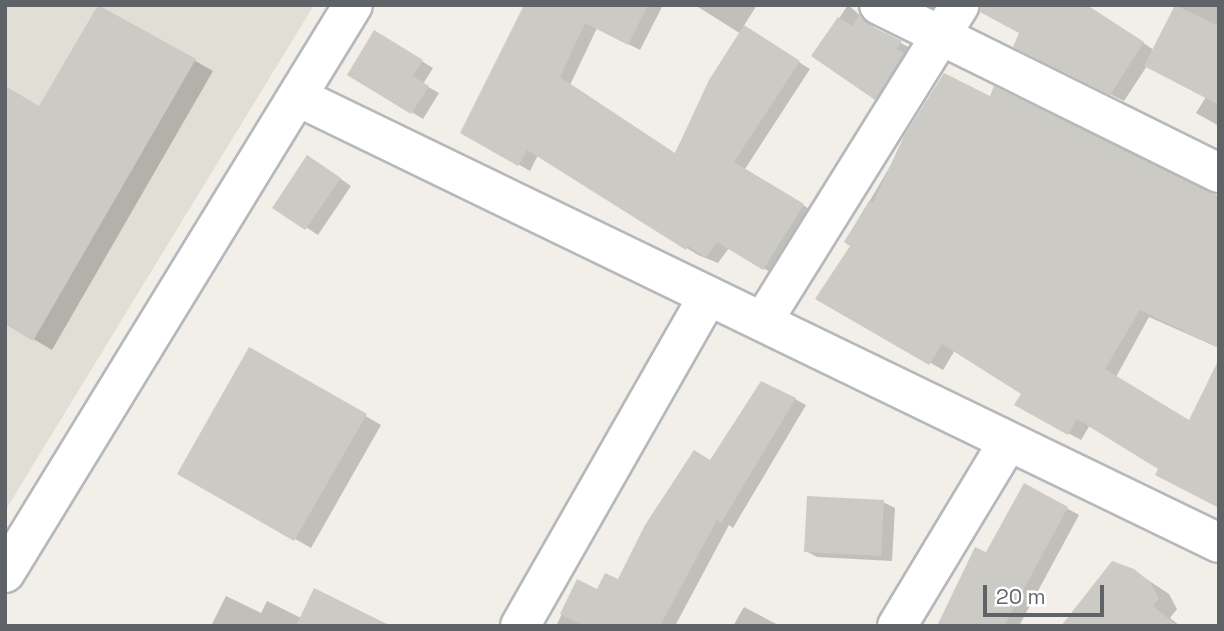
<!DOCTYPE html>
<style>
body{margin:0}
#map{position:relative;width:1224px;height:631px;overflow:hidden;background:#f1efe8;font-family:"Space Grotesk",sans-serif}
div>[style]{position:absolute}
.education>*{inset:0;background:#e1ded6}
.shadow>*{inset:0;background:#0003}
.building>*{inset:0;background:#cccac5}
.roads{filter:drop-shadow(2px 0 #b5b8bc) drop-shadow(-2px 0 #b5b8bc) drop-shadow(0 2px #b5b8bc) drop-shadow(0 -2px #b5b8bc)}
.minor>*{height:38px;margin:-19px;padding:0 19px;transform-origin:19px;border-radius:19px;background:#fff}
span{translate:-50% -50%;white-space:nowrap;text-align:center;line-height:1.15;-webkit-text-stroke:5px #fff;paint-order:stroke}
.frame{position:absolute;inset:0;border:7px solid #5f6368;pointer-events:none}
.scale{position:absolute;left:983px;top:585px;width:121px;height:32px;box-sizing:border-box;border:4px solid #5f6368;border-top:0;padding-left:9px;font-size:21px;line-height:24px;white-space:nowrap;color:#5f6368;-webkit-text-stroke:5px #fff;paint-order:stroke}
</style>
<div id="map">
<div class="education">
<div style="clip-path:polygon(5px 5px,314px 5px,5px 511px)"></div>
</div>
<div class="shadow">
<div style="clip-path:polygon(526px 5px,663px 5px,640px 50px,597px 28px,570px 85px,676px 155px,741px 34px,695px 5px,757px 5px,743px 27px,810px 69px,745px 169px,814px 212px,775px 275px,729px 248px,718px 263px,698px 255px,538px 155px,530px 171px,463px 132px)"></div>
<div style="clip-path:polygon(848px 5px,878px 31px,912px 49px,887px 105px,814px 56px)"></div>
<div style="clip-path:polygon(1086px 5px,1154px 50px,1177px 5px,1219px 5px,1219px 126px,1196px 113px,1206px 97px,1147px 66px,1124px 101px,1028px 54px)"></div>
<div style="clip-path:polygon(99px 6px,213px 71px,52px 350px,5px 322px)"></div>
<div style="clip-path:polygon(386px 39px,433px 68px,423px 84px,439px 93px,423px 119px,349px 74px)"></div>
<div style="clip-path:polygon(944px 75px,1219px 348px,1149px 317px,1116px 377px,1219px 507px,1090px 425px,1081px 440px,1017px 405px,1023px 393px,955px 350px,943px 370px,818px 298px,853px 245px,846px 241px)"></div>
<div style="clip-path:polygon(319px 164px,351px 186px,318px 235px,275px 207px)"></div>
<div style="clip-path:polygon(250px 349px,381px 425px,311px 548px,179px 473px)"></div>
<div style="clip-path:polygon(795px 399px,806px 405px,733px 528px,729px 525px,675px 626px,556px 626px,578px 582px,598px 592px,619px 582px,711px 462px)"></div>
<div style="clip-path:polygon(1025px 485px,1079px 515px,1019px 626px,939px 626px,987px 555px)"></div>
<div style="clip-path:polygon(883px 502px,895px 508px,892px 561px,817px 557px,806px 551px)"></div>
<div style="clip-path:polygon(1133px 570px,1169px 594px,1177px 609px,1170px 618px,1180px 626px,1062px 626px)"></div>
<div style="clip-path:polygon(226px 596px,261px 613px,267px 601px,301px 618px,387px 626px,211px 626px)"></div>
<div style="clip-path:polygon(744px 607px,780px 626px,733px 626px)"></div>
</div>
<div class="building">
<div style="clip-path:polygon(98px 5px,196px 59px,33px 341px,5px 324px,5px 86px,39px 106px)"></div>
<div style="clip-path:polygon(524px 5px,648px 5px,628px 45px,585px 23px,560px 77px,675px 153px,709px 80px,744px 25px,800px 61px,734px 162px,804px 204px,763px 270px,717px 242px,706px 258px,688px 246px,686px 250px,527px 150px,518px 166px,460px 133px)"></div>
<div style="clip-path:polygon(982px 5px,1087px 5px,1144px 42px,1110px 95px,1013px 47px,1019px 33px,980px 12px)"></div>
<div style="clip-path:polygon(1175px 5px,1219px 26px,1219px 105px,1144px 66px)"></div>
<div style="clip-path:polygon(860px 14px,869px 25px,902px 41px,896px 49px,904px 53px,875px 100px,811px 56px,838px 17px,852px 26px)"></div>
<div style="clip-path:polygon(374px 30px,423px 60px,413px 76px,429px 86px,411px 114px,347px 75px)"></div>
<div style="clip-path:polygon(944px 73px,990px 96px,994px 86px,1219px 196px,1219px 348px,1140px 310px,1105px 369px,1189px 420px,1219px 359px,1219px 508px,1155px 475px,1158px 469px,1077px 419px,1068px 435px,1014px 405px,1021px 394px,942px 344px,929px 365px,815px 299px,850px 246px,844px 242px,869px 201px,873px 203px,904px 136px)"></div>
<div style="clip-path:polygon(307px 155px,341px 178px,305px 230px,272px 208px)"></div>
<div style="clip-path:polygon(249px 347px,367px 414px,294px 541px,177px 474px)"></div>
<div style="clip-path:polygon(761px 381px,796px 398px,721px 523px,717px 520px,660px 626px,584px 626px,560px 614px,577px 579px,597px 589px,605px 573px,618px 579px,645px 525px,694px 450px,710px 460px)"></div>
<div style="clip-path:polygon(1024px 483px,1068px 507px,1004px 626px,937px 626px,975px 547px,986px 552px)"></div>
<div style="clip-path:polygon(807px 496px,884px 500px,881px 556px,804px 552px)"></div>
<div style="clip-path:polygon(1112px 561px,1134px 569px,1150px 582px,1159px 598px,1153px 606px,1178px 626px,1061px 626px)"></div>
<div style="clip-path:polygon(314px 588px,391px 626px,296px 626px)"></div>
</div>
<div class="roads">
<div class="minor">
<div style="left:879px;top:5px;width:379px;rotate:26.3deg"></div>
<div style="left:298px;top:97px;width:1023px;rotate:25.84deg"></div>
<div style="left:763px;top:321px;width:372px;rotate:-58.1deg"></div>
<div style="left:5px;top:573px;width:666px;rotate:-58.51deg"></div>
<div style="left:520px;top:626px;width:380px;rotate:-60.3deg"></div>
<div style="left:897px;top:626px;width:215px;rotate:-58.9deg"></div>
</div>
</div>
<div class="frame"></div>
<div class="scale">20 m</div>
</div>
